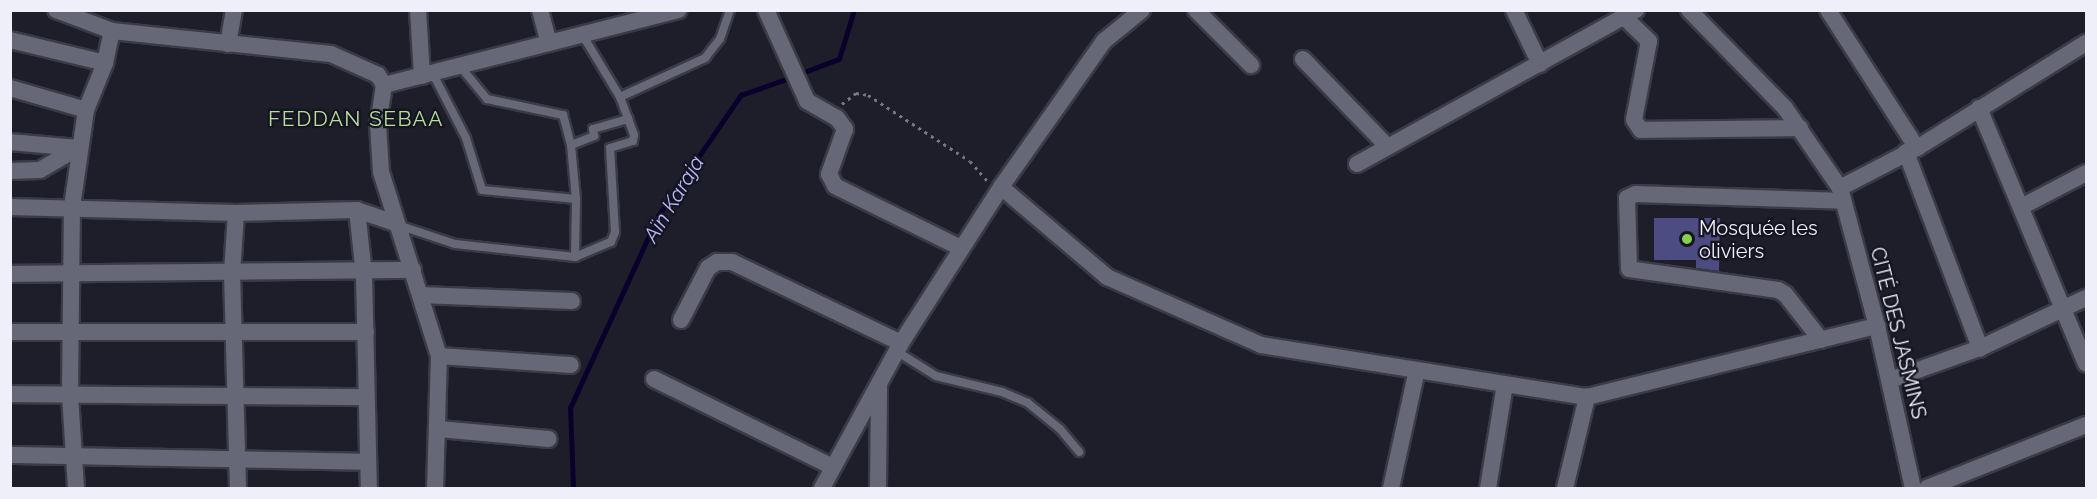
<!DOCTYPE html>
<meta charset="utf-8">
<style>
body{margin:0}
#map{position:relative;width:2097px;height:499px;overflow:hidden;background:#1e1e2b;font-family:Raleway,sans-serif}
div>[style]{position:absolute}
.stream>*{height:4.5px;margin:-2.25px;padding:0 2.25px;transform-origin:2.25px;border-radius:2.25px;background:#09002b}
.building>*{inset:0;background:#4c4b82}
.path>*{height:3px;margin-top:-1.5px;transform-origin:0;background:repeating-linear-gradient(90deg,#777783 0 3px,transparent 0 7.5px)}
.roads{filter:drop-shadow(2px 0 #3b3b45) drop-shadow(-2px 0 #3b3b45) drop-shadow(0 2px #3b3b45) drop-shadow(0 -2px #3b3b45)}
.lane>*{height:8px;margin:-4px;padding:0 4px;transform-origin:4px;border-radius:4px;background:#676877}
.street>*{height:16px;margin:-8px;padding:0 8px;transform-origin:8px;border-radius:8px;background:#676877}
.dots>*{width:16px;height:16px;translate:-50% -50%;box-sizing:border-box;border:3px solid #151521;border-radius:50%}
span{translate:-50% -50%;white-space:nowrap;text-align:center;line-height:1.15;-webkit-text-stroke:4.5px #151521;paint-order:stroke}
.poi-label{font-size:20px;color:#eeeff8}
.left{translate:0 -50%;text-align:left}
.street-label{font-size:20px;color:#eeeff8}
.neighbourhood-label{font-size:21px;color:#b6de9b;letter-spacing:1.5px}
.water-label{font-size:21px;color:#b9bbfe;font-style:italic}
.frame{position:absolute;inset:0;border:12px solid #eeeff8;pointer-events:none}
</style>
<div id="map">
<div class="stream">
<div style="left:799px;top:74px;width:43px;rotate:-20.6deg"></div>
<div style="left:839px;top:59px;width:51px;rotate:-73deg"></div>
<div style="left:573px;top:488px;width:80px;rotate:-92.1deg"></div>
<div style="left:570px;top:408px;width:211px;rotate:-65.4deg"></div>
<div style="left:658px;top:216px;width:147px;rotate:-55.6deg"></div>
<div style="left:741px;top:95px;width:54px;rotate:-19.4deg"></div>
</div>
<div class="building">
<div style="clip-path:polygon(1654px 218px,1720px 218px,1719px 271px,1696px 268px,1696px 260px,1654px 260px)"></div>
</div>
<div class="path">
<div style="left:842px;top:104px;width:18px;rotate:-38deg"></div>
<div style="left:856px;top:93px;width:12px;rotate:9deg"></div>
<div style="left:868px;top:95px;width:121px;rotate:32.9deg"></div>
<div style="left:970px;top:161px;width:28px;rotate:49deg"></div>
</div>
<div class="roads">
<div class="lane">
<div style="left:459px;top:65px;width:44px;rotate:50.5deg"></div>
<div style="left:487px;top:99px;width:78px;rotate:11.9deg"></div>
<div style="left:563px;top:115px;width:31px;rotate:75deg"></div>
<div style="left:571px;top:145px;width:54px;rotate:84.7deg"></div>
<div style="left:620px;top:97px;width:94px;rotate:-24.6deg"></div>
<div style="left:705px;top:58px;width:24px;rotate:-52deg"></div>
<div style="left:720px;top:39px;width:31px;rotate:-71deg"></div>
<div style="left:571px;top:145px;width:25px;rotate:-21deg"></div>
<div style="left:594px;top:136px;width:7px;rotate:-98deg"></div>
<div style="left:593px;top:129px;width:37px;rotate:-16deg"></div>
<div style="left:398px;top:225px;width:60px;rotate:18.4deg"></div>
<div style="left:455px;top:244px;width:121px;rotate:6.2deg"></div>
<div style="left:575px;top:257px;width:58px;rotate:-89deg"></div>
<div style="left:576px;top:199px;width:94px;rotate:-174.5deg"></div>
<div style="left:482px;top:190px;width:54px;rotate:-107.1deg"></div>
<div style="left:466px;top:138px;width:74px;rotate:-117.3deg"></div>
<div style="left:575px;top:257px;width:39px;rotate:-23deg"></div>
<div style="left:611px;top:242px;width:11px;rotate:-68deg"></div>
<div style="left:615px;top:232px;width:84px;rotate:-93.4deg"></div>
<div style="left:610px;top:148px;width:24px;rotate:-17deg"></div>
<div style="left:633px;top:141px;width:6px;rotate:-81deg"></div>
<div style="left:634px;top:135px;width:40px;rotate:-110.2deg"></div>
<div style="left:620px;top:97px;width:71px;rotate:-121.2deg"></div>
<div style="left:896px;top:351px;width:47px;rotate:32deg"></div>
<div style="left:936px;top:376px;width:68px;rotate:13.6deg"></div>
<div style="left:1002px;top:392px;width:28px;rotate:23deg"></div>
<div style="left:1028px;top:403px;width:41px;rotate:39.1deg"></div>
<div style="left:1060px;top:429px;width:30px;rotate:50deg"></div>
</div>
<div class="street">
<div style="left:56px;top:10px;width:60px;rotate:20.6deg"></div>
<div style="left:112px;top:31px;width:220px;rotate:6deg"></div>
<div style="left:331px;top:54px;width:51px;rotate:24.1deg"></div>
<div style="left:378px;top:75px;width:12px;rotate:59deg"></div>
<div style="left:384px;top:85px;width:40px;rotate:98.5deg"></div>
<div style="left:378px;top:125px;width:47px;rotate:86.3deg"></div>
<div style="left:381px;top:172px;width:193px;rotate:72.5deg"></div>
<div style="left:439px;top:356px;width:132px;rotate:91.7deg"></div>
<div style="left:418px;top:10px;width:66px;rotate:86.5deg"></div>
<div style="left:540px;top:10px;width:34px;rotate:75deg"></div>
<div style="left:766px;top:10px;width:100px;rotate:65.7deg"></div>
<div style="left:807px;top:101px;width:34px;rotate:30deg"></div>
<div style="left:837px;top:118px;width:14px;rotate:54deg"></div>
<div style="left:845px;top:129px;width:48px;rotate:109.6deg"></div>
<div style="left:829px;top:174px;width:13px;rotate:63deg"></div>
<div style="left:835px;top:186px;width:140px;rotate:26.2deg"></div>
<div style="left:1196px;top:10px;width:78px;rotate:45deg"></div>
<div style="left:1514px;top:10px;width:60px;rotate:64.3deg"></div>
<div style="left:1689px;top:10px;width:137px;rotate:45.6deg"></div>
<div style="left:1785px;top:108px;width:97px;rotate:55.5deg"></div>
<div style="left:1840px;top:188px;width:143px;rotate:75deg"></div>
<div style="left:1877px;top:326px;width:166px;rotate:77.5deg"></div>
<div style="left:1828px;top:10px;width:164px;rotate:57.2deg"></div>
<div style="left:1624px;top:17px;width:35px;rotate:44deg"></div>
<div style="left:1649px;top:41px;width:80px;rotate:100.8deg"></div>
<div style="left:1634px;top:120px;width:12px;rotate:55deg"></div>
<div style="left:1641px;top:130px;width:159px;rotate:-0.7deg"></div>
<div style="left:10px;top:40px;width:98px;rotate:13.6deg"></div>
<div style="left:228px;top:44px;width:35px;rotate:-80deg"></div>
<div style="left:1303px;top:59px;width:122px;rotate:46deg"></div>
<div style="left:384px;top:85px;width:304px;rotate:-14.3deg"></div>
<div style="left:10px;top:88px;width:79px;rotate:16.1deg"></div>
<div style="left:1979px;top:108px;width:277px;rotate:67.3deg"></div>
<div style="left:10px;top:142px;width:68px;rotate:5deg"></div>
<div style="left:1906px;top:152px;width:210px;rotate:69.3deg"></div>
<div style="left:1357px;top:164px;width:319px;rotate:-28.9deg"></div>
<div style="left:10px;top:171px;width:30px;rotate:-2deg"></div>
<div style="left:40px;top:170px;width:44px;rotate:-30.1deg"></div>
<div style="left:1001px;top:187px;width:139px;rotate:40.3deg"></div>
<div style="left:1107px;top:277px;width:168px;rotate:23.8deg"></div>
<div style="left:1261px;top:345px;width:330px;rotate:9.1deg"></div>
<div style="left:1587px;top:397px;width:299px;rotate:-13.8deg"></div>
<div style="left:1840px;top:188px;width:87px;rotate:-27.5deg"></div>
<div style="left:1917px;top:148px;width:199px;rotate:-31.9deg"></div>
<div style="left:2023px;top:206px;width:71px;rotate:-27.6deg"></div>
<div style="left:10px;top:207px;width:226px;rotate:1.5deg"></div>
<div style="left:236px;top:213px;width:121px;rotate:-1.4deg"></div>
<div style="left:357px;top:210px;width:40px;rotate:18.9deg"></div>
<div style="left:357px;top:210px;width:64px;rotate:83.8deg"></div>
<div style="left:364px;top:274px;width:214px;rotate:88.7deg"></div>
<div style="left:236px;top:213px;width:60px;rotate:93.8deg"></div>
<div style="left:232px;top:273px;width:215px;rotate:88.4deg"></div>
<div style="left:10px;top:274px;width:403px;rotate:-0.6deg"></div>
<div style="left:421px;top:295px;width:151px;rotate:2.3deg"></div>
<div style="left:681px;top:320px;width:59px;rotate:-62.6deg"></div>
<div style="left:708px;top:268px;width:11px;rotate:-34deg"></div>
<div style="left:717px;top:262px;width:15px"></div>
<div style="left:732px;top:262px;width:187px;rotate:25.6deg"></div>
<div style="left:10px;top:332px;width:356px"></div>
<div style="left:1821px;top:340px;width:58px;rotate:-128deg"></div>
<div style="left:1785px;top:294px;width:8px;rotate:-150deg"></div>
<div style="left:1778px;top:290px;width:150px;rotate:-172deg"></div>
<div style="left:1629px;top:269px;width:71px;rotate:-91.6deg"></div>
<div style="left:1627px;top:198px;width:10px;rotate:-24deg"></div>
<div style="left:1636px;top:194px;width:207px;rotate:1.9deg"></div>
<div style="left:439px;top:356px;width:132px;rotate:3.9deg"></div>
<div style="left:654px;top:379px;width:199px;rotate:26.2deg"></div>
<div style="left:1890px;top:380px;width:96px;rotate:-19.6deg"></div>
<div style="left:1980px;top:348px;width:117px;rotate:-25.3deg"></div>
<div style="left:10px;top:394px;width:356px;rotate:0.5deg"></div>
<div style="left:439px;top:429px;width:110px;rotate:5.2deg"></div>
<div style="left:10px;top:455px;width:358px;rotate:1.1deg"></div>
<div style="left:76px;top:488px;width:94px;rotate:-93.7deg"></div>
<div style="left:70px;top:394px;width:187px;rotate:-89.4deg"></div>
<div style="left:72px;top:207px;width:98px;rotate:-81.8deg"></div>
<div style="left:86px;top:110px;width:51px;rotate:-68deg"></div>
<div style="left:105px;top:63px;width:33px;rotate:-78deg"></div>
<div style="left:822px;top:488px;width:165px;rotate:-61.4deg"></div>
<div style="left:901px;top:343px;width:185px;rotate:-57.3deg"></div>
<div style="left:1001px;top:187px;width:179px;rotate:-54.8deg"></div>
<div style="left:1104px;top:41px;width:49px;rotate:-39.2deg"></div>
<div style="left:878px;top:488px;width:104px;rotate:-89.4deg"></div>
<div style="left:1391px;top:488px;width:121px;rotate:-77.6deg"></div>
<div style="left:1488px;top:488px;width:105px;rotate:-80.7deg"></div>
<div style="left:1565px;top:488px;width:94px;rotate:-76.4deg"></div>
<div style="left:1927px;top:488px;width:171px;rotate:-21.6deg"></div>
</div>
</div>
<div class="dots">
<div style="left:1687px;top:239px;background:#87cf4a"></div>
</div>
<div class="poi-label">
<span class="left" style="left:1699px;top:240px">Mosquée les<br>oliviers</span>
</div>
<div class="street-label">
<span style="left:1898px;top:333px;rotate:76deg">CITÉ DES JASMINS</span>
</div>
<div class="neighbourhood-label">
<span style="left:356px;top:119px">FEDDAN SEBAA</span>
</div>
<div class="water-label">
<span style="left:674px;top:199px;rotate:-59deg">Aïn Karaja</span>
</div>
<div class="frame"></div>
</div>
